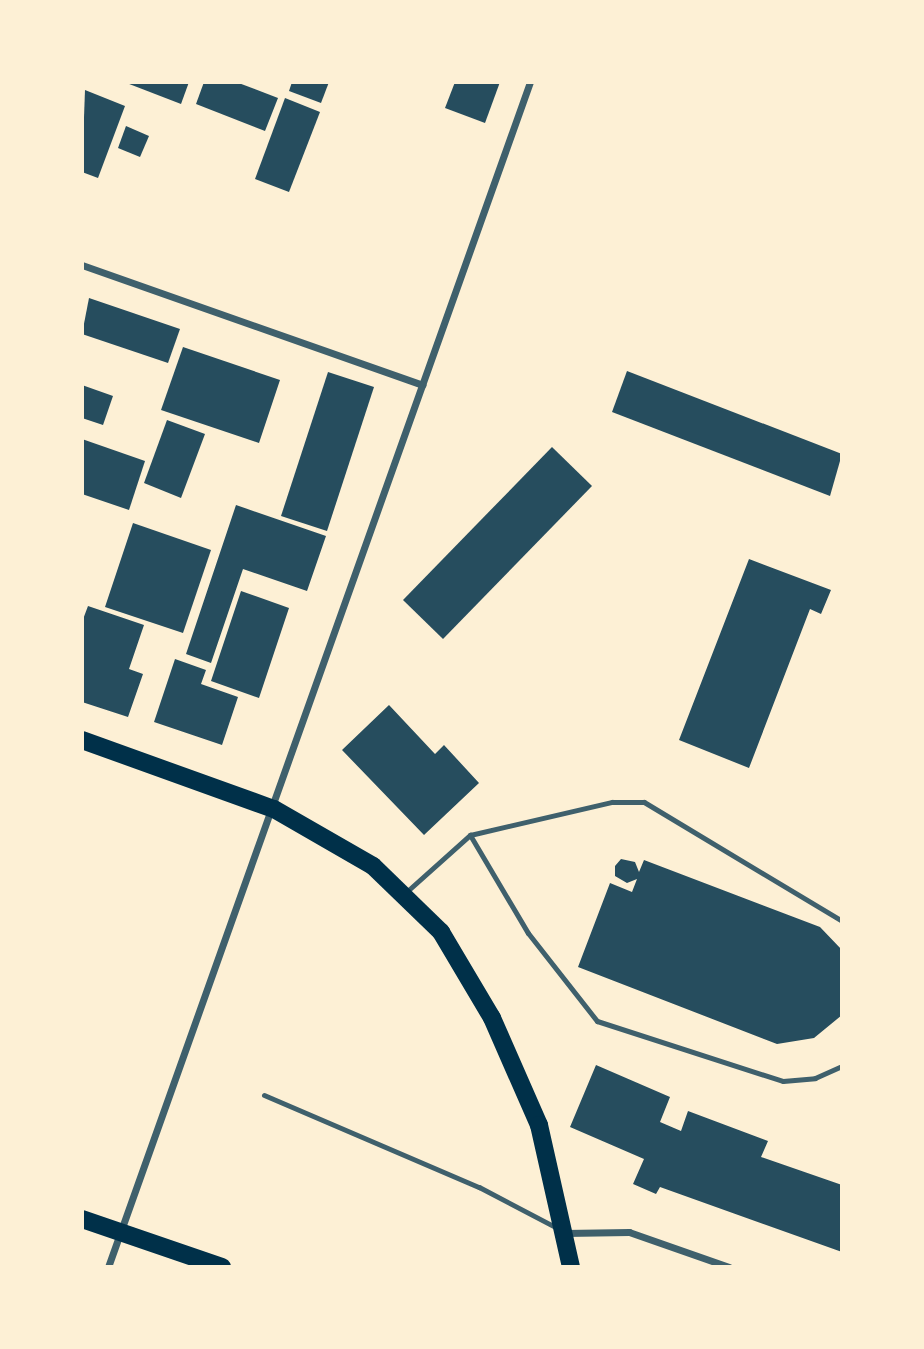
<!DOCTYPE html>
<style>
body{margin:0}
#map{position:relative;width:924px;height:1349px;overflow:hidden;background:#fdf0d5;font-family:"Titillium Web",sans-serif}
div>[style]{position:absolute}
.building>*{inset:0;background:#264d5e}
.service>*{height:5px;margin:-2.5px;padding:0 2.5px;transform-origin:2.5px;border-radius:2.5px;background:#3f606c}
.minor>*{height:7px;margin:-3.5px;padding:0 3.5px;transform-origin:3.5px;border-radius:3.5px;background:#3f606c}
.primary>*{height:18px;margin:-9px;padding:0 9px;transform-origin:9px;border-radius:9px;background:#003049}
span{translate:-50% -50%;white-space:nowrap;text-align:center;line-height:1.15;-webkit-text-stroke:7px #fdf0d5;paint-order:stroke}
.frame{position:absolute;inset:0;border:84px solid #fdf0d5;pointer-events:none}
</style>
<div id="map">
<div class="building">
<div style="clip-path:polygon(124px 82px,189px 82px,181px 104px)"></div>
<div style="clip-path:polygon(204px 82px,236px 82px,278px 98px,265px 131px,196px 104px)"></div>
<div style="clip-path:polygon(292px 82px,329px 82px,321px 103px,289px 91px)"></div>
<div style="clip-path:polygon(455px 82px,500px 82px,485px 123px,445px 108px)"></div>
<div style="clip-path:polygon(85px 90px,125px 106px,98px 178px,82px 172px)"></div>
<div style="clip-path:polygon(285px 98px,320px 112px,289px 192px,255px 179px)"></div>
<div style="clip-path:polygon(126px 126px,149px 136px,140px 157px,118px 148px)"></div>
<div style="clip-path:polygon(89px 298px,180px 329px,168px 363px,82px 334px)"></div>
<div style="clip-path:polygon(183px 347px,280px 380px,259px 443px,161px 410px)"></div>
<div style="clip-path:polygon(627px 371px,842px 454px,830px 496px,612px 412px)"></div>
<div style="clip-path:polygon(328px 372px,374px 387px,327px 531px,281px 516px)"></div>
<div style="clip-path:polygon(82px 385px,113px 396px,103px 425px,82px 418px)"></div>
<div style="clip-path:polygon(167px 420px,205px 434px,181px 498px,144px 483px)"></div>
<div style="clip-path:polygon(82px 439px,145px 461px,129px 510px,82px 494px)"></div>
<div style="clip-path:polygon(552px 447px,592px 486px,443px 639px,403px 600px)"></div>
<div style="clip-path:polygon(236px 505px,326px 536px,307px 591px,243px 569px,211px 663px,186px 654px)"></div>
<div style="clip-path:polygon(133px 523px,211px 550px,183px 633px,105px 607px)"></div>
<div style="clip-path:polygon(749px 559px,831px 590px,821px 614px,810px 609px,749px 768px,679px 740px)"></div>
<div style="clip-path:polygon(241px 591px,289px 608px,259px 698px,211px 681px)"></div>
<div style="clip-path:polygon(88px 606px,144px 625px,129px 669px,143px 674px,128px 717px,82px 702px,82px 622px)"></div>
<div style="clip-path:polygon(175px 659px,206px 670px,201px 684px,238px 697px,222px 745px,154px 722px)"></div>
<div style="clip-path:polygon(389px 705px,435px 754px,444px 745px,479px 783px,424px 835px,342px 750px)"></div>
<div style="clip-path:polygon(621px 859px,635px 862px,639px 872px,644px 860px,820px 927px,842px 950px,842px 1015px,814px 1038px,777px 1044px,578px 967px,610px 883px,632px 892px,637px 879px,627px 883px,615px 876px,615px 866px)"></div>
<div style="clip-path:polygon(596px 1065px,670px 1097px,660px 1122px,681px 1131px,688px 1111px,768px 1141px,761px 1157px,842px 1185px,842px 1252px,660px 1187px,656px 1194px,633px 1184px,644px 1159px,570px 1127px)"></div>
</div>
<div class="service">
<div style="left:470px;top:835px;width:114px;rotate:59.4deg"></div>
<div style="left:528px;top:933px;width:112px;rotate:51.9deg"></div>
<div style="left:597px;top:1021px;width:195px;rotate:17.9deg"></div>
<div style="left:783px;top:1081px;width:32px;rotate:-5deg"></div>
<div style="left:815px;top:1078px;width:30px;rotate:-24deg"></div>
<div style="left:404px;top:894px;width:89px;rotate:-41.8deg"></div>
<div style="left:470px;top:835px;width:146px;rotate:-13.1deg"></div>
<div style="left:612px;top:802px;width:32px"></div>
<div style="left:644px;top:802px;width:231px;rotate:31deg"></div>
<div style="left:264px;top:1095px;width:234px;rotate:23.2deg"></div>
<div style="left:479px;top:1187px;width:88px;rotate:27.7deg"></div>
</div>
<div class="minor">
<div style="left:82px;top:265px;width:361px;rotate:19.4deg"></div>
<div style="left:565px;top:1233px;width:64px;rotate:-0.9deg"></div>
<div style="left:629px;top:1232px;width:106px;rotate:19.3deg"></div>
<div style="left:108px;top:1267px;width:1258px;rotate:-70.4deg"></div>
</div>
<div class="primary">
<div style="left:82px;top:740px;width:204px;rotate:19.8deg"></div>
<div style="left:274px;top:809px;width:114px;rotate:29.9deg"></div>
<div style="left:373px;top:866px;width:95px;rotate:44.1deg"></div>
<div style="left:441px;top:932px;width:100px;rotate:59.3deg"></div>
<div style="left:492px;top:1018px;width:117px;rotate:66.3deg"></div>
<div style="left:539px;top:1125px;width:146px;rotate:77.3deg"></div>
<div style="left:82px;top:1219px;width:148px;rotate:18.9deg"></div>
</div>
<div class="frame"></div>
</div>
